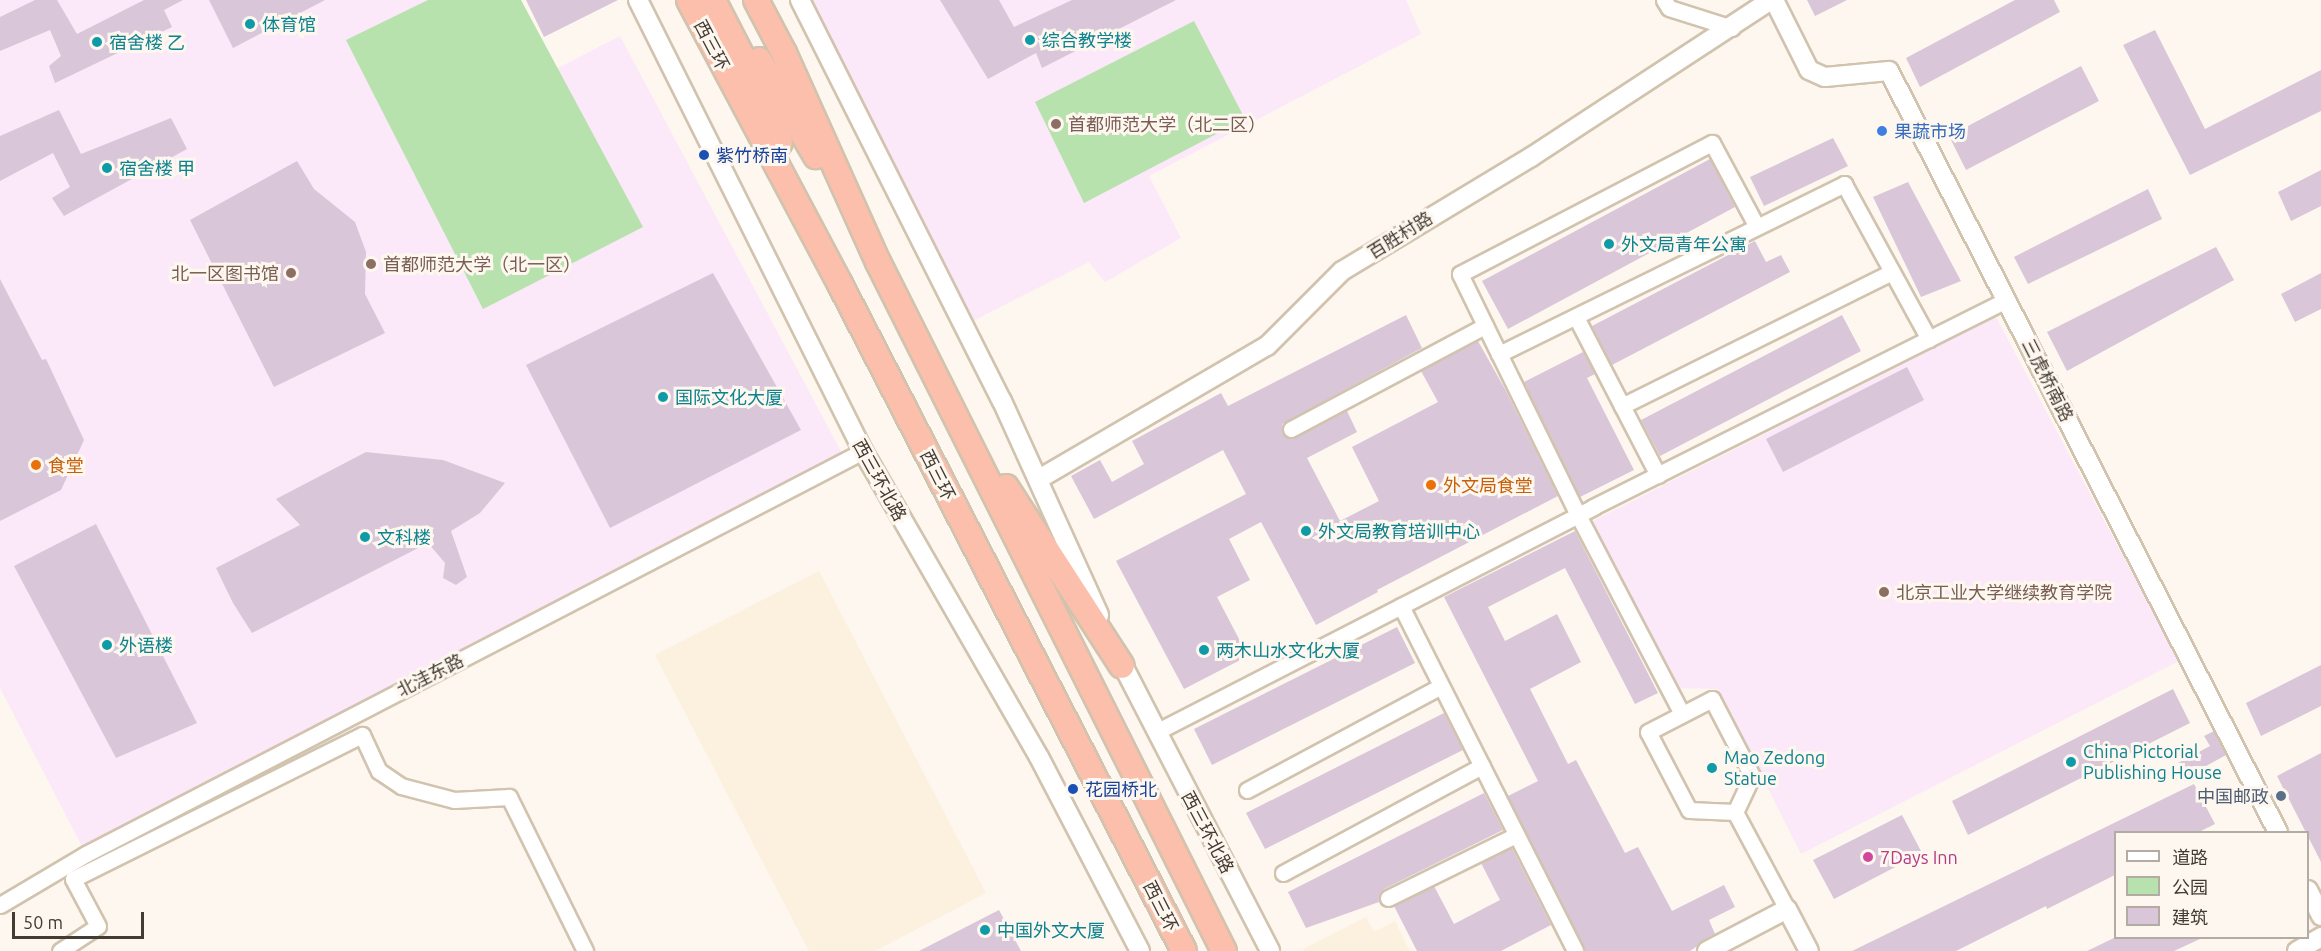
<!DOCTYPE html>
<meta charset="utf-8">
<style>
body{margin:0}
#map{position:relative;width:2321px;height:951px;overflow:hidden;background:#fef7ef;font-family:Ubuntu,"Noto Sans SC",sans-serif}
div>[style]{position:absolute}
.built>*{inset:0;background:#fcf0df}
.education>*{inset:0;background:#fbe8f8}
.green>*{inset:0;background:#b7e2ad}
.building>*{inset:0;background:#d9c6d9}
.roads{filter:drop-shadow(2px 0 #d1c3ae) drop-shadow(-2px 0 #d1c3ae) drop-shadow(0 2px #d1c3ae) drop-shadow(0 -2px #d1c3ae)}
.minor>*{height:15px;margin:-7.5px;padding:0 7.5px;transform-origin:7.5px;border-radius:7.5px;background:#fff}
.tertiary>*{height:18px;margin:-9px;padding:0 9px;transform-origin:9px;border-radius:9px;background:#fff}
.trunk>*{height:24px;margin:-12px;padding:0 12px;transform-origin:12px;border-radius:12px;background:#fbbfac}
.dots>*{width:16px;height:16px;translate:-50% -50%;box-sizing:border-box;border:3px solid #fef7ef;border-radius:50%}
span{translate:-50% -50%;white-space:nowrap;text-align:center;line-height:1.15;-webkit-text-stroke:6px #fef7ef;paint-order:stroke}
.culture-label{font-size:18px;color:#0d838f}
.left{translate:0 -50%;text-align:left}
.street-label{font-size:18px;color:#423c33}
.education-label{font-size:18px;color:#785e54}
.right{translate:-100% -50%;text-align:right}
.shop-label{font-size:18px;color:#366cbe}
.transit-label{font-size:18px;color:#164399}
.food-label{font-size:18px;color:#c56008}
.service-label{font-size:18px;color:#4e5e75}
.hotel-label{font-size:18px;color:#b23c85}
.legend{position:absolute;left:2114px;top:831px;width:195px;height:108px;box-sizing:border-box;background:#fef7ef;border:2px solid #b3aca4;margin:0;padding:8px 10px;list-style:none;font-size:18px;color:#423c33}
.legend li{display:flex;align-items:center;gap:12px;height:30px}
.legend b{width:30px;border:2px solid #b3aca4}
.scale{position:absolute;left:12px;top:912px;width:132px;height:27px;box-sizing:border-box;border:3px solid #423c33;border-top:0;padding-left:8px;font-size:18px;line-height:21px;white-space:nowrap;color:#423c33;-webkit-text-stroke:4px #fef7ef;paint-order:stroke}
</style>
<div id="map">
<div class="built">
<div style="clip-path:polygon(819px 571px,986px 893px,875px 951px,809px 951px,655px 655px)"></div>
<div style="clip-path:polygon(1366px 917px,1374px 932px,1395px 921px,1410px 951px,1304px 951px,1303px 949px)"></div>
</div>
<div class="education">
<div style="clip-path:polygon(0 0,520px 0,556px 69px,620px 36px,845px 459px,86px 854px,0 688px)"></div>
<div style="clip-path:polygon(800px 0,1406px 0,1421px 34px,1149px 176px,1181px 238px,1105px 282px,1089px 262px,969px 323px)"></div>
<div style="clip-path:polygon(1996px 317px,2179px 661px,1801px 854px,1718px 689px,1676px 688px,1591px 522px)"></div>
</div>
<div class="green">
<div style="clip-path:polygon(428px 0,521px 0,643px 227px,483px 309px,346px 40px)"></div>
<div style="clip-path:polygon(1194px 21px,1245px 119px,1084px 203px,1035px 102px)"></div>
</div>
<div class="building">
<div style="clip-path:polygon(35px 0,57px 0,77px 34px,144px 0,183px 0,164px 10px,172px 27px,55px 83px,49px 66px,61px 56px,50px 30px,0 51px,0 17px)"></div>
<div style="clip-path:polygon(209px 0,325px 0,233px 48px)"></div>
<div style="clip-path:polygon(526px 0,618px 0,544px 37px)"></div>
<div style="clip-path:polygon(940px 0,999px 0,1014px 27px,1072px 0,1176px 0,1042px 68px,1036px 53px,988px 79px)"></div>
<div style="clip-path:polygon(1807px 0,1847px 0,1815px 16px)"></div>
<div style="clip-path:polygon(2015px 0,2054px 0,2060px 12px,1920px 87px,1906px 58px)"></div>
<div style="clip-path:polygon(2155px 30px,2205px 129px,2321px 70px,2321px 111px,2190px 175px,2123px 45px)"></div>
<div style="clip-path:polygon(2081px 66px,2099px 101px,1966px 170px,1949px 136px)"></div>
<div style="clip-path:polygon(59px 110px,81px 154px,171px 118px,187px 149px,64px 216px,52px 198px,70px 187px,53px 153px,0 181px,0 136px)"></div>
<div style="clip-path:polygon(1833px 138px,1848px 166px,1764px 206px,1750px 177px)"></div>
<div style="clip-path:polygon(1710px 159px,1735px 207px,1508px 329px,1482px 281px)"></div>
<div style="clip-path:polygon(297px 161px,314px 189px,355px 222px,366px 252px,365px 294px,385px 333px,274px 387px,190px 220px)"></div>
<div style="clip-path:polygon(2321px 170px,2321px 206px,2291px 221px,2278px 192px)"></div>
<div style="clip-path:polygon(1908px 182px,1961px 281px,1921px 297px,1873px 197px)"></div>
<div style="clip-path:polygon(2148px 189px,2162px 219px,2028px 284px,2014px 257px)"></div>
<div style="clip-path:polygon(1755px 241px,1766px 262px,1781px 255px,1790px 272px,1612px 365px,1592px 326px)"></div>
<div style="clip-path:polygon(2216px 247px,2234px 280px,2067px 371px,2047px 332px)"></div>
<div style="clip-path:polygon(713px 273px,801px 430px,610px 528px,526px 365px)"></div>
<div style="clip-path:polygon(2321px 273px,2321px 309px,2295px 322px,2281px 294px)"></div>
<div style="clip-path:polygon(0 279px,42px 360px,46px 359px,84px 440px,61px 490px,0 521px)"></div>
<div style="clip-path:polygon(1406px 315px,1422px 348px,1282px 424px,1283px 434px,1291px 439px,1347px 411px,1357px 432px,1307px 458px,1340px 521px,1379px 501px,1352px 447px,1438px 402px,1421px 371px,1478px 341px,1506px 391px,1558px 496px,1377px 590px,1378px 592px,1316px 625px,1261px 522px,1229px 539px,1250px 580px,1217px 597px,1248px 656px,1184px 689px,1116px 561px,1246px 494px,1223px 450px,1094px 519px,1071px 476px,1100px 460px,1112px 482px,1144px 464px,1132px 441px,1221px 393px,1228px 406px)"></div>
<div style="clip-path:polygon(1842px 315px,1861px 351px,1660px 456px,1641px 420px)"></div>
<div style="clip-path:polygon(1583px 352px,1595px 374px,1587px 378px,1634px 470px,1580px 497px,1524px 382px)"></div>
<div style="clip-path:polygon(1907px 367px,1924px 400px,1783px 472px,1766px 439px)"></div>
<div style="clip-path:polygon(366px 452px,443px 460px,505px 483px,480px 513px,451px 531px,467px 577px,456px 585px,443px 578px,445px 563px,428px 543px,252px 633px,233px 603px,216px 568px,300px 525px,276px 499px)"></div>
<div style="clip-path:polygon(96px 524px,197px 723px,116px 758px,14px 566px)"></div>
<div style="clip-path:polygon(1575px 531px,1658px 693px,1635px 704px,1565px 568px,1488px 607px,1505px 641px,1557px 614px,1581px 662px,1530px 689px,1568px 764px,1576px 760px,1625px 853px,1638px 847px,1672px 911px,1724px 885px,1735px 907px,1709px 920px,1715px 934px,1690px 951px,1585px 951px,1508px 796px,1538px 781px,1444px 597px)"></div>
<div style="clip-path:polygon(1397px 627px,1415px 663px,1212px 765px,1194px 729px)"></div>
<div style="clip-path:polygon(2321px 665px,2321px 706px,2261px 736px,2246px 703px)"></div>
<div style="clip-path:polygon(2173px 689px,2190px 723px,1968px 835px,1952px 801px)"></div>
<div style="clip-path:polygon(1444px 713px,1463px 750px,1265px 849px,1246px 813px)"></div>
<div style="clip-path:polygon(2214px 731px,2226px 755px,2186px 777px,2178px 763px,2210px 746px,2204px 736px)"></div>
<div style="clip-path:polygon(2321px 753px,2321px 862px,2277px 776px)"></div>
<div style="clip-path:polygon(2194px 784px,2215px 824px,2199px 832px,2115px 832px,2115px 875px,2047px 909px,2046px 906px,1956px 951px,1852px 951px)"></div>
<div style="clip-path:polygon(1484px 793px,1503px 830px,1384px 889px,1380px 893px,1379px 902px,1306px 928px,1288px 892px)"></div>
<div style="clip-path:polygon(1902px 815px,1922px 853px,1834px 899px,1813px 860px)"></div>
<div style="clip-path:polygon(1512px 848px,1551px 925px,1501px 951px,1417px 951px,1394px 906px,1434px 886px,1454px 924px,1500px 900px,1481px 863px)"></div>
<div style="clip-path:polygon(999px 910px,1021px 951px,919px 951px)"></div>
<div style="clip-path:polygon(2114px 938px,2202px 938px,2174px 951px,2087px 951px)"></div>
</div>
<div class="roads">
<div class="minor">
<div style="left:1664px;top:0;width:9px;rotate:58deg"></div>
<div style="left:1669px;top:8px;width:66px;rotate:17.6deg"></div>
<div style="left:1576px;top:317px;width:178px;rotate:62.6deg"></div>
<div style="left:1499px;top:354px;width:89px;rotate:-116deg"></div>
<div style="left:1460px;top:274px;width:284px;rotate:-27.5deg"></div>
<div style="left:1712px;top:143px;width:95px;rotate:61.8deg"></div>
<div style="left:1622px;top:406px;width:301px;rotate:-26.4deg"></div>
<div style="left:1291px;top:429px;width:220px;rotate:-28deg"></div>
<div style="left:1401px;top:606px;width:386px;rotate:63.2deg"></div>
<div style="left:1712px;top:699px;width:87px;rotate:62.5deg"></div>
<div style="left:1752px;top:776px;width:40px;rotate:115deg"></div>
<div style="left:1735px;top:812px;width:46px;rotate:-177.5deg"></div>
<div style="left:1689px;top:810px;width:88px;rotate:-117.7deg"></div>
<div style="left:1648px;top:732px;width:72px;rotate:-27.3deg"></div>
<div style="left:1682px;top:714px;width:225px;rotate:-117.6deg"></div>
<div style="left:1578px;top:515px;width:179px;rotate:-116.1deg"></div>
<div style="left:1499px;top:354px;width:385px;rotate:-26.2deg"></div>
<div style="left:1844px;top:184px;width:177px;rotate:61.3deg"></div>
<div style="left:1156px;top:732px;width:492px;rotate:-27.2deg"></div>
<div style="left:1593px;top:507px;width:463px;rotate:-26.6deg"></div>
<div style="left:1247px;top:790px;width:220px;rotate:-28.2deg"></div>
<div style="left:1735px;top:812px;width:110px;rotate:61.8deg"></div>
<div style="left:1283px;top:873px;width:226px;rotate:-28.3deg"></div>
<div style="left:1388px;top:898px;width:143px;rotate:-26.2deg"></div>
<div style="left:0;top:905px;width:100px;rotate:-30.7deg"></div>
<div style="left:86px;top:854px;width:875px;rotate:-27.41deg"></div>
<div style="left:60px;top:951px;width:45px;rotate:-33.3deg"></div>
<div style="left:98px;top:926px;width:53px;rotate:-118deg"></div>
<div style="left:73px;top:879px;width:323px;rotate:-26.5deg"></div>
<div style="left:362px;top:735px;width:40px;rotate:65deg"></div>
<div style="left:379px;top:771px;width:27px;rotate:34deg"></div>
<div style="left:401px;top:786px;width:55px;rotate:14.8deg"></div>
<div style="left:454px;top:800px;width:55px;rotate:-3.1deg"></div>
<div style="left:509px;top:797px;width:172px;rotate:63.7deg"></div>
</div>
<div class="tertiary">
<div style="left:638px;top:0;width:504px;rotate:63.49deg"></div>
<div style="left:863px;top:451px;width:353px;rotate:60.1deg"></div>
<div style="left:1039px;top:757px;width:219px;rotate:62.5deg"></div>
<div style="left:800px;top:0;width:449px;rotate:63.3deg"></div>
<div style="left:1002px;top:401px;width:235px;rotate:65.6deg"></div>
<div style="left:1774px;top:0;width:78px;rotate:63.4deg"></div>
<div style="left:1809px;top:70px;width:17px;rotate:24deg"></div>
<div style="left:1825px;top:77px;width:64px;rotate:-5.4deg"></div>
<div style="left:1889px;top:71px;width:855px;rotate:62.93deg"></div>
<div style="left:1039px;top:479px;width:264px;rotate:-30.3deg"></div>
<div style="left:1267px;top:346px;width:106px;rotate:-45deg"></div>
<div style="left:1342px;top:271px;width:221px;rotate:-31.1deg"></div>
<div style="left:1531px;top:157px;width:287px;rotate:-33.2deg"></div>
<div style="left:1117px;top:654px;width:334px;rotate:62.7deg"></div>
<div style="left:2308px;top:890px;width:29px;rotate:63deg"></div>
<div style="left:1707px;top:951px;width:90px;rotate:-27.7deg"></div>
<div style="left:1787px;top:909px;width:47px;rotate:62.4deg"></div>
<div style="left:2297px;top:951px;width:28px;rotate:-30deg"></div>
</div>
<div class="trunk">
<div style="left:689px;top:0;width:322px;rotate:62deg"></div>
<div style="left:840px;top:284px;width:750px;rotate:62.72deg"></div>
<div style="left:713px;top:0;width:79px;rotate:62.8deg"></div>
<div style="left:749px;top:70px;width:79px;rotate:67deg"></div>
<div style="left:756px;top:0;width:60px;rotate:62.2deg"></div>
<div style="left:784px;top:53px;width:229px;rotate:65.8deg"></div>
<div style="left:878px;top:262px;width:771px;rotate:63.34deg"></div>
<div style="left:759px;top:60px;width:112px;rotate:59.3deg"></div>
<div style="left:1006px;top:487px;width:213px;rotate:57.1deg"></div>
</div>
</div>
<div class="dots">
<div style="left:250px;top:24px;background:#0f9aa8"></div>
<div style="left:1030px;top:40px;background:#0f9aa8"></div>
<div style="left:97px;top:42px;background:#0f9aa8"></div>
<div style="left:1056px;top:124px;background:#8d6e63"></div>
<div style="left:1882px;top:131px;background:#3f7fe0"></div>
<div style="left:704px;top:155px;background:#1a4fb4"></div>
<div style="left:107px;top:168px;background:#0f9aa8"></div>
<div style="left:1609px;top:244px;background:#0f9aa8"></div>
<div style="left:371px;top:264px;background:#8d6e63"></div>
<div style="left:291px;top:273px;background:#8d6e63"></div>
<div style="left:663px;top:397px;background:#0f9aa8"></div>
<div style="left:36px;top:465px;background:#e8710a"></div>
<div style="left:1431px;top:485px;background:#e8710a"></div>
<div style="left:1306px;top:531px;background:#0f9aa8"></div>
<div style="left:365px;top:537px;background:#0f9aa8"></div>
<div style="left:1884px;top:592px;background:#8d6e63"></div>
<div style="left:107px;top:645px;background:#0f9aa8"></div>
<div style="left:1204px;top:650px;background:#0f9aa8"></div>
<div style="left:2071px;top:762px;background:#0f9aa8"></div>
<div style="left:1712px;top:768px;background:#0f9aa8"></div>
<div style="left:1073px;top:789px;background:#1a4fb4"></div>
<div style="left:2281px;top:796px;background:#5c6f8a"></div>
<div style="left:1868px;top:857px;background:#d1479c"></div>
<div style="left:985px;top:930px;background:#0f9aa8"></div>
</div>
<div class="culture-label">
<span class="left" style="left:262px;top:24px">体育馆</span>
<span class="left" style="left:1042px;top:40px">综合教学楼</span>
<span class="left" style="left:109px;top:42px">宿舍楼 乙</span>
<span class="left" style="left:119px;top:168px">宿舍楼 甲</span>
<span class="left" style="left:1621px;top:244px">外文局青年公寓</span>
<span class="left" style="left:675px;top:397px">国际文化大厦</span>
<span class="left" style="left:1318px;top:531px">外文局教育培训中心</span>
<span class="left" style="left:377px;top:537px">文科楼</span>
<span class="left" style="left:119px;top:645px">外语楼</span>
<span class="left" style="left:1216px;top:650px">两木山水文化大厦</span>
<span class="left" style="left:2083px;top:762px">China Pictorial<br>Publishing House</span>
<span class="left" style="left:1724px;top:768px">Mao Zedong<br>Statue</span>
<span class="left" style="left:997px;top:930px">中国外文大厦</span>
</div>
<div class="street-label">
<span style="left:712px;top:45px;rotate:62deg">西三环</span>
<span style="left:1400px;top:235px;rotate:-32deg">百胜村路</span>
<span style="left:2048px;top:380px;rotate:63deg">三虎桥南路</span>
<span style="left:938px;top:475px;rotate:63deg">西三环</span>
<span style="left:880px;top:480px;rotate:61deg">西三环北路</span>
<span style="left:430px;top:675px;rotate:-27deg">北洼东路</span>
<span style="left:1208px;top:832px;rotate:62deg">西三环北路</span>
<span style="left:1161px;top:906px;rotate:63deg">西三环</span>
</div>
<div class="education-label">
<span class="left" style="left:1068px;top:124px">首都师范大学（北二区）</span>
<span class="left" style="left:383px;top:264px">首都师范大学（北一区）</span>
<span class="right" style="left:279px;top:273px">北一区图书馆</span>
<span class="left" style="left:1896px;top:592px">北京工业大学继续教育学院</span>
</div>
<div class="shop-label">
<span class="left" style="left:1894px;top:131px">果蔬市场</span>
</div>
<div class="transit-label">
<span class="left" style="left:716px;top:155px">紫竹桥南</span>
<span class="left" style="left:1085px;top:789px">花园桥北</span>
</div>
<div class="food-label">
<span class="left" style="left:48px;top:465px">食堂</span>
<span class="left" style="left:1443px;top:485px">外文局食堂</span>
</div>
<div class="service-label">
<span class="right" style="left:2269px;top:796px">中国邮政</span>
</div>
<div class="hotel-label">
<span class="left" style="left:1880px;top:857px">7Days Inn</span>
</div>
<ul class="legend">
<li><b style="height:8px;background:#fff"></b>道路</li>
<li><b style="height:16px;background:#b7e2ad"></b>公园</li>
<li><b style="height:16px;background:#d9c6d9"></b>建筑</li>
</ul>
<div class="scale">50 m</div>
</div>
